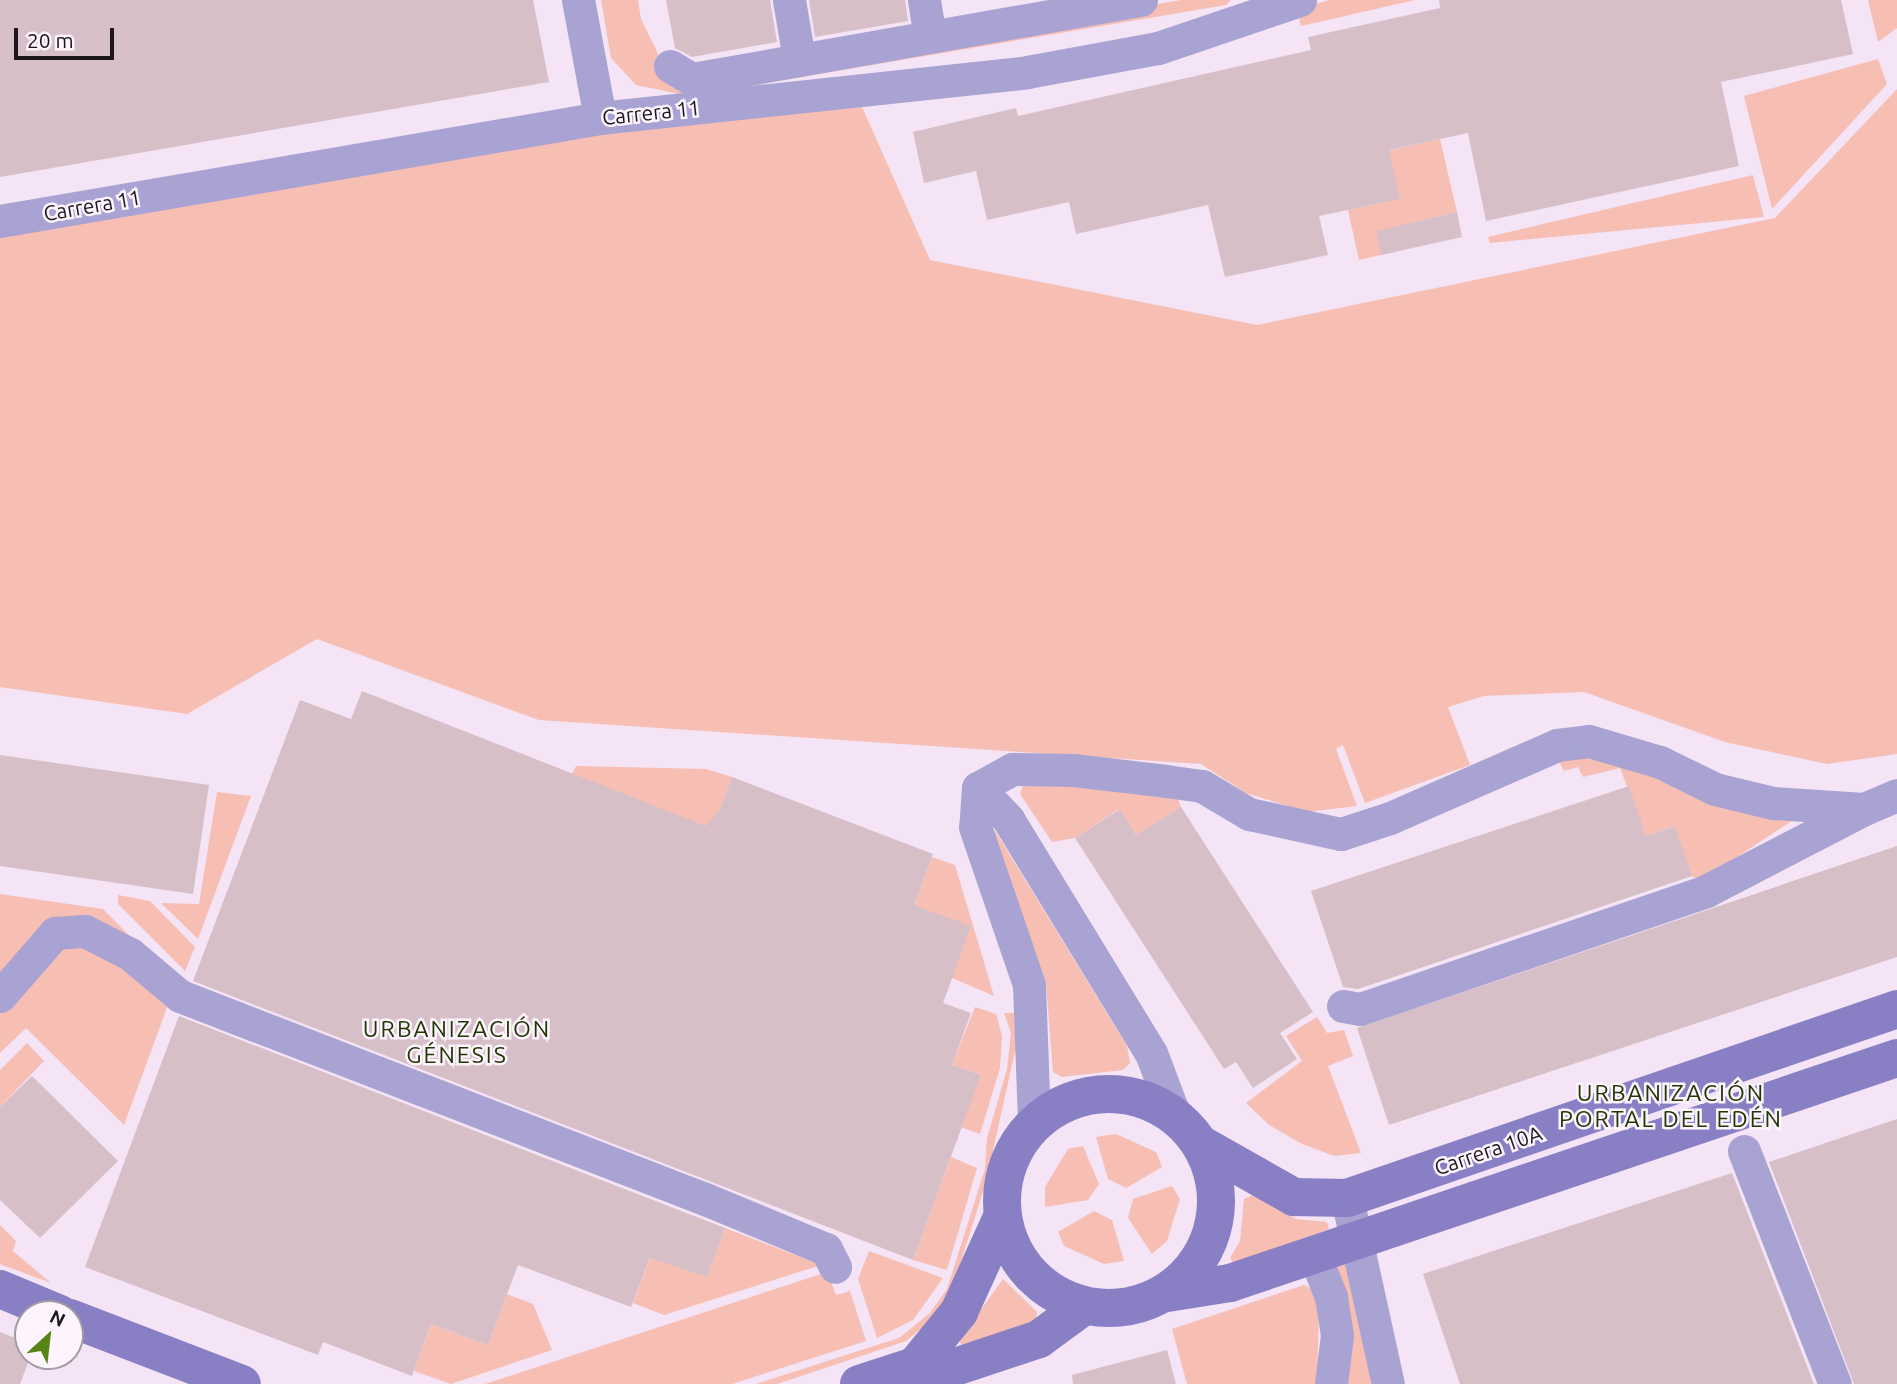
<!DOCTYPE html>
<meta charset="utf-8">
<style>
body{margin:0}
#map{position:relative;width:1897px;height:1384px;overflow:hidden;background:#f4e4f5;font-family:Ubuntu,sans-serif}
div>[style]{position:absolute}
.green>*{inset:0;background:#f7beb4}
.building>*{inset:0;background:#d7bfc7}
.street>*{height:33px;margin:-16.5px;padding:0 16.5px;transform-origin:16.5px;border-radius:16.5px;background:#a8a3d2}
.secondary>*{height:38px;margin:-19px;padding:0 19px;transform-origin:19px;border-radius:19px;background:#887fc4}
.secondary>.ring{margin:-19px;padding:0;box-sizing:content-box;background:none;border:38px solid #887fc4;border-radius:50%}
span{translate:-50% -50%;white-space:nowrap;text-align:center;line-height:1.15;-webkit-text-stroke:5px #fdf4fe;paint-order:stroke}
.street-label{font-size:21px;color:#1c171d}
.neighbourhood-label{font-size:23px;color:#213702;letter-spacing:2px}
.north{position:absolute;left:14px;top:1300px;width:70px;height:70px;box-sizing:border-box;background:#fdf4fe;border:2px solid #a39ca4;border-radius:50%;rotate:27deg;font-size:19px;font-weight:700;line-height:28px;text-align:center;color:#1c171d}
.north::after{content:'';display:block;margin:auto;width:24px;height:32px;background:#578515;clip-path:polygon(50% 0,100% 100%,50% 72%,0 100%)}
.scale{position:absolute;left:14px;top:28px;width:100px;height:32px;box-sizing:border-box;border:4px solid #1c171d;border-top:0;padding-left:9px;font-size:21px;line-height:24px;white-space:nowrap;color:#1c171d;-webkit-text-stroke:5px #fdf4fe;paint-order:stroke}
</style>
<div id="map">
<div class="green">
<div style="clip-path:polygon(601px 0,638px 0,641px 19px,666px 70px,691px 85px,1181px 0,1231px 0,1226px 5px,689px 96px,636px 85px,611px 58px)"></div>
<div style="clip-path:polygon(1329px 0,1415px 0,1301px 26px,1297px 10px)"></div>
<div style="clip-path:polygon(1868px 0,1897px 0,1897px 28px,1878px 42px)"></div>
<div style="clip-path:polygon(1878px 59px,1887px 84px,1772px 209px,1744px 96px)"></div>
<div style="clip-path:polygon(1897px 89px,1897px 754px,1827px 764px,1725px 742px,1584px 692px,1484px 696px,1448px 707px,1470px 765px,1365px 803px,1343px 745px,1336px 749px,1357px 806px,1307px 812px,1246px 793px,1201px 764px,539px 720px,317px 639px,187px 714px,0 687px,0 238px,590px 130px,862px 107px,930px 260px,1257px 325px,1775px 218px)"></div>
<div style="clip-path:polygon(1440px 139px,1457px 212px,1406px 224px,1411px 248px,1359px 260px,1348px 210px,1399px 199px,1394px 175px,1337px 162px)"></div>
<div style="clip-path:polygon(1753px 175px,1764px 217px,1490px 243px,1488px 237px)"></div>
<div style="clip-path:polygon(1583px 754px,1796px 818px,1704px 879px,1692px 877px,1675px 826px,1646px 836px,1620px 768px,1583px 777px,1578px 767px,1564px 771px,1558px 760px)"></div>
<div style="clip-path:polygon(576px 766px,706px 769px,732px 777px,713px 829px,571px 776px)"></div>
<div style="clip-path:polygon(1025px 781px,1177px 797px,1181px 807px,1136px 835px,1119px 809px,1075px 838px,1052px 842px,1020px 794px)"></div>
<div style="clip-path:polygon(217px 792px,251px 796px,198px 939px,161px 903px,199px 904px)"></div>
<div style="clip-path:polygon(994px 829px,1127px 1046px,1130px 1063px,1123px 1070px,1062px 1077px,1053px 1072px,1046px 982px,999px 856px)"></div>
<div style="clip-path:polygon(932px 857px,955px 865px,994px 996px,952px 978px,914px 905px)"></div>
<div style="clip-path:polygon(0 894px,103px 909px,176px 983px,124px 1125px,26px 1028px,0 1053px)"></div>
<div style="clip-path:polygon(118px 895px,150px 901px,195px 947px,185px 971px,118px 904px)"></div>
<div style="clip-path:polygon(975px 1007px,996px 1014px,1002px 1036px,1000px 1068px,980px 1134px,961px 1127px,981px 1075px,952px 1065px)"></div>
<div style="clip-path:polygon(1004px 1013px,1014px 1013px,1016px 1047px,986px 1182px,951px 1293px,927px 1324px,906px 1341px,777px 1384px,756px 1384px,899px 1338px,930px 1313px,947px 1289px,985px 1169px,987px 1138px,1007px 1069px,1011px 1033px)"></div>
<div style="clip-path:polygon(1317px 1017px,1327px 1033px,1344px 1030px,1353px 1056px,1328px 1066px,1361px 1153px,1334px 1156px,1302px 1144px,1269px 1125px,1246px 1103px,1302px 1061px,1286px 1036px)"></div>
<div style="clip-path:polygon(27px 1043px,44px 1061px,0 1107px,0 1070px)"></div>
<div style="clip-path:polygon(1116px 1134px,1156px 1152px,1162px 1167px,1126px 1188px,1108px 1179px,1096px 1137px)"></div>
<div style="clip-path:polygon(1083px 1146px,1099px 1184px,1088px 1200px,1045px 1207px,1045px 1187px,1068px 1149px)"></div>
<div style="clip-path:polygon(951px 1157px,977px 1168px,947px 1270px,913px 1260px)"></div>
<div style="clip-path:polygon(1172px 1186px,1180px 1199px,1167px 1241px,1152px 1254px,1128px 1218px,1133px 1199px)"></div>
<div style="clip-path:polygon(1253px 1195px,1296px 1219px,1327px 1222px,1329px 1229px,1234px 1264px,1230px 1258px,1240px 1241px,1244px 1199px)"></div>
<div style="clip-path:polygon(1094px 1211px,1112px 1220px,1124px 1261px,1104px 1264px,1064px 1246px,1058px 1232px)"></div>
<div style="clip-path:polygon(0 1225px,16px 1241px,13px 1251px,51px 1283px,0 1264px)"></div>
<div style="clip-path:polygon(725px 1228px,821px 1265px,664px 1315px,633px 1303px,651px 1256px,707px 1277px)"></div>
<div style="clip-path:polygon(869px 1251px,943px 1278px,913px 1320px,877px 1338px,858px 1279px)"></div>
<div style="clip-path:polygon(1370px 1252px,1381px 1285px,1405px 1384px,1348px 1384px,1349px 1326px,1333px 1266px)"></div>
<div style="clip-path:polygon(827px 1272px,836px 1295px,850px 1291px,866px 1341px,732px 1384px,485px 1384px)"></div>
<div style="clip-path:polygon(1003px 1279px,1037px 1312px,1036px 1320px,963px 1347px,959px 1340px)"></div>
<div style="clip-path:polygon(1304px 1285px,1312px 1289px,1319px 1313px,1317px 1384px,1187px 1384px,1172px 1329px)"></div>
<div style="clip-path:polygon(507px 1294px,533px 1304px,552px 1350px,451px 1384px,414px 1371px,431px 1324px,488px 1345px)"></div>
</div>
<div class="building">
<div style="clip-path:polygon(0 0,533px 0,549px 82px,0 177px)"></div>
<div style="clip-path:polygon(666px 0,770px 0,777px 42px,692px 57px,675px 48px)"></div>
<div style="clip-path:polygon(809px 0,905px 0,908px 21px,815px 37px)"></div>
<div style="clip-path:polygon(1439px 0,1841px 0,1853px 54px,1721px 82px,1739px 166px,1486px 221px,1468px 133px,1389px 150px,1400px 199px,1319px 216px,1328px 255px,1225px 277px,1208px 205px,1076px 234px,1069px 202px,987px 220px,976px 171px,924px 183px,913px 132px,1016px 108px,1018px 116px,1311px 50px,1308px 37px,1440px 8px)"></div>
<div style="clip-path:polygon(1457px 212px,1462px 237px,1381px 255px,1376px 231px)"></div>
<div style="clip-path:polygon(362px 691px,706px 826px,720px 809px,732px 777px,933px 854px,914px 905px,971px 926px,943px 1003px,971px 1013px,952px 1065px,981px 1075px,913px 1260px,193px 981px,300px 700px,351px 719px)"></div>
<div style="clip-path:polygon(0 755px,209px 785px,193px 894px,0 866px)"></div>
<div style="clip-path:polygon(1629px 786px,1646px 836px,1675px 826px,1692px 876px,1358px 989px,1343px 987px,1311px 891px)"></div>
<div style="clip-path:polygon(1181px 807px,1313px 1012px,1280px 1033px,1297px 1059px,1253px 1088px,1236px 1062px,1224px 1069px,1075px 838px,1120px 809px,1136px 835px)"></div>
<div style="clip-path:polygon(1897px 846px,1897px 957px,1389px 1125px,1357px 1028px)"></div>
<div style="clip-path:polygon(179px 1016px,725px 1228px,707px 1277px,650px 1258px,631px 1307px,518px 1265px,488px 1345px,431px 1324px,412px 1376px,323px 1342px,318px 1355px,85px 1267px)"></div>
<div style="clip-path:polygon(32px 1076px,118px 1161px,40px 1238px,0 1200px,0 1107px)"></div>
<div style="clip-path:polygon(1897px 1119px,1897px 1384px,1854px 1384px,1769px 1162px)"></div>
<div style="clip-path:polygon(1732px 1173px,1814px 1384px,1460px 1384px,1423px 1274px)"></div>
<div style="clip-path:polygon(0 1332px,28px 1343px,28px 1363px,20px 1384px,0 1384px)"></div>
<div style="clip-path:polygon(1167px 1350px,1176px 1384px,1073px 1384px,1072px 1375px)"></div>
</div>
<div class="street">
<div style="left:578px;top:0;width:120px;rotate:79.4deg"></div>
<div style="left:789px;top:0;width:60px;rotate:80.4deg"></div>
<div style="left:924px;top:0;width:37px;rotate:81deg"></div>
<div style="left:670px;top:66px;width:26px;rotate:31deg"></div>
<div style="left:692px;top:79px;width:456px;rotate:-10deg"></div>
<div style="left:0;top:221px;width:609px;rotate:-9.74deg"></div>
<div style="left:600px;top:118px;width:429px;rotate:-6.1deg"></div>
<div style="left:1027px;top:72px;width:133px;rotate:-10.4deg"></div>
<div style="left:1158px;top:48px;width:150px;rotate:-18.7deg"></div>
<div style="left:978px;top:788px;width:39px;rotate:-29deg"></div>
<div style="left:1012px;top:769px;width:61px;rotate:0.9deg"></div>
<div style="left:1073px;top:770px;width:94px;rotate:6.7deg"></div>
<div style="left:1166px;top:781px;width:36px;rotate:8deg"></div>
<div style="left:1202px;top:786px;width:55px;rotate:30.8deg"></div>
<div style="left:1249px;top:814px;width:94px;rotate:12.3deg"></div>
<div style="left:1341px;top:834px;width:52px;rotate:-18.1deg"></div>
<div style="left:1390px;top:818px;width:182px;rotate:-23.6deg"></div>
<div style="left:1557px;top:745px;width:32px;rotate:-7deg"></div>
<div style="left:1589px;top:741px;width:74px;rotate:16.5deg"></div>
<div style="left:1660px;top:762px;width:61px;rotate:26.1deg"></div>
<div style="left:1715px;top:789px;width:60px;rotate:13.6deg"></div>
<div style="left:1773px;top:803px;width:91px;rotate:3.8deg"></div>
<div style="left:1864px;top:809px;width:36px;rotate:-23deg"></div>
<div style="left:978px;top:788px;width:43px;rotate:45.9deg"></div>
<div style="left:1008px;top:819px;width:274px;rotate:58.6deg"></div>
<div style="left:1151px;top:1053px;width:65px;rotate:69.3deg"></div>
<div style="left:978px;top:788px;width:39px;rotate:94deg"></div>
<div style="left:975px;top:827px;width:167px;rotate:71.1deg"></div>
<div style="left:1029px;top:985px;width:138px;rotate:87.9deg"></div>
<div style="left:0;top:996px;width:84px;rotate:-48.9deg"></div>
<div style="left:55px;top:933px;width:30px;rotate:-4deg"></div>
<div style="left:85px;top:931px;width:51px;rotate:27.1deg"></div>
<div style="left:130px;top:954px;width:65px;rotate:40deg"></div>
<div style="left:180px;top:996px;width:563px;rotate:21.14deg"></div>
<div style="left:705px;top:1199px;width:131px;rotate:22.5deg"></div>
<div style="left:826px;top:1249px;width:20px;rotate:63deg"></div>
<div style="left:1343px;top:1006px;width:17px;rotate:10deg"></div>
<div style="left:1360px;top:1009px;width:366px;rotate:-18.8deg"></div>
<div style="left:1706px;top:891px;width:178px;rotate:-27.4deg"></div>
<div style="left:1744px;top:1151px;width:250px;rotate:68.7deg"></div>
<div style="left:1347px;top:1198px;width:190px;rotate:77.6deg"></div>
<div style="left:1314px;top:1254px;width:46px;rotate:68.4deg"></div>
<div style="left:1331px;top:1297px;width:38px;rotate:81deg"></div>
<div style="left:1337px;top:1335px;width:49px;rotate:97deg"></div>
</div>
<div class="secondary">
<div class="ring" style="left:1002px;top:1094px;width:176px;height:176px"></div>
<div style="left:1202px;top:1145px;width:106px;rotate:29.5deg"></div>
<div style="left:1294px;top:1197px;width:53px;rotate:1.1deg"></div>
<div style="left:1347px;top:1198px;width:582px;rotate:-18.96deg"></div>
<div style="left:0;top:1289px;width:65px;rotate:22.6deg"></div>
<div style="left:1167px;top:1293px;width:64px;rotate:-9deg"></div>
<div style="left:1230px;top:1283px;width:704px;rotate:-18.64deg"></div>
<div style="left:70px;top:1318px;width:184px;rotate:21deg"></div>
<div style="left:915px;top:1366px;width:70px;rotate:-50.8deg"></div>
<div style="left:959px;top:1312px;width:104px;rotate:-65.6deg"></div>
<div style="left:859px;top:1384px;width:59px;rotate:-17.8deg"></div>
<div style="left:915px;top:1366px;width:37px;rotate:3deg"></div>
<div style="left:952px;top:1368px;width:92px;rotate:-18.4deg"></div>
<div style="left:1039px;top:1339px;width:56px;rotate:-36.3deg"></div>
</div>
<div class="street-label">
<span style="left:651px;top:112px;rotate:-6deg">Carrera 11</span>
<span style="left:92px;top:205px;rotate:-10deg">Carrera 11</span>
<span style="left:1488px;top:1150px;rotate:-19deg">Carrera 10A</span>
</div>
<div class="neighbourhood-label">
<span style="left:457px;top:1042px">URBANIZACIÓN<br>GÉNESIS</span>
<span style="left:1671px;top:1106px">URBANIZACIÓN<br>PORTAL DEL EDÉN</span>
</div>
<div class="north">N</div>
<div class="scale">20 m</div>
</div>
